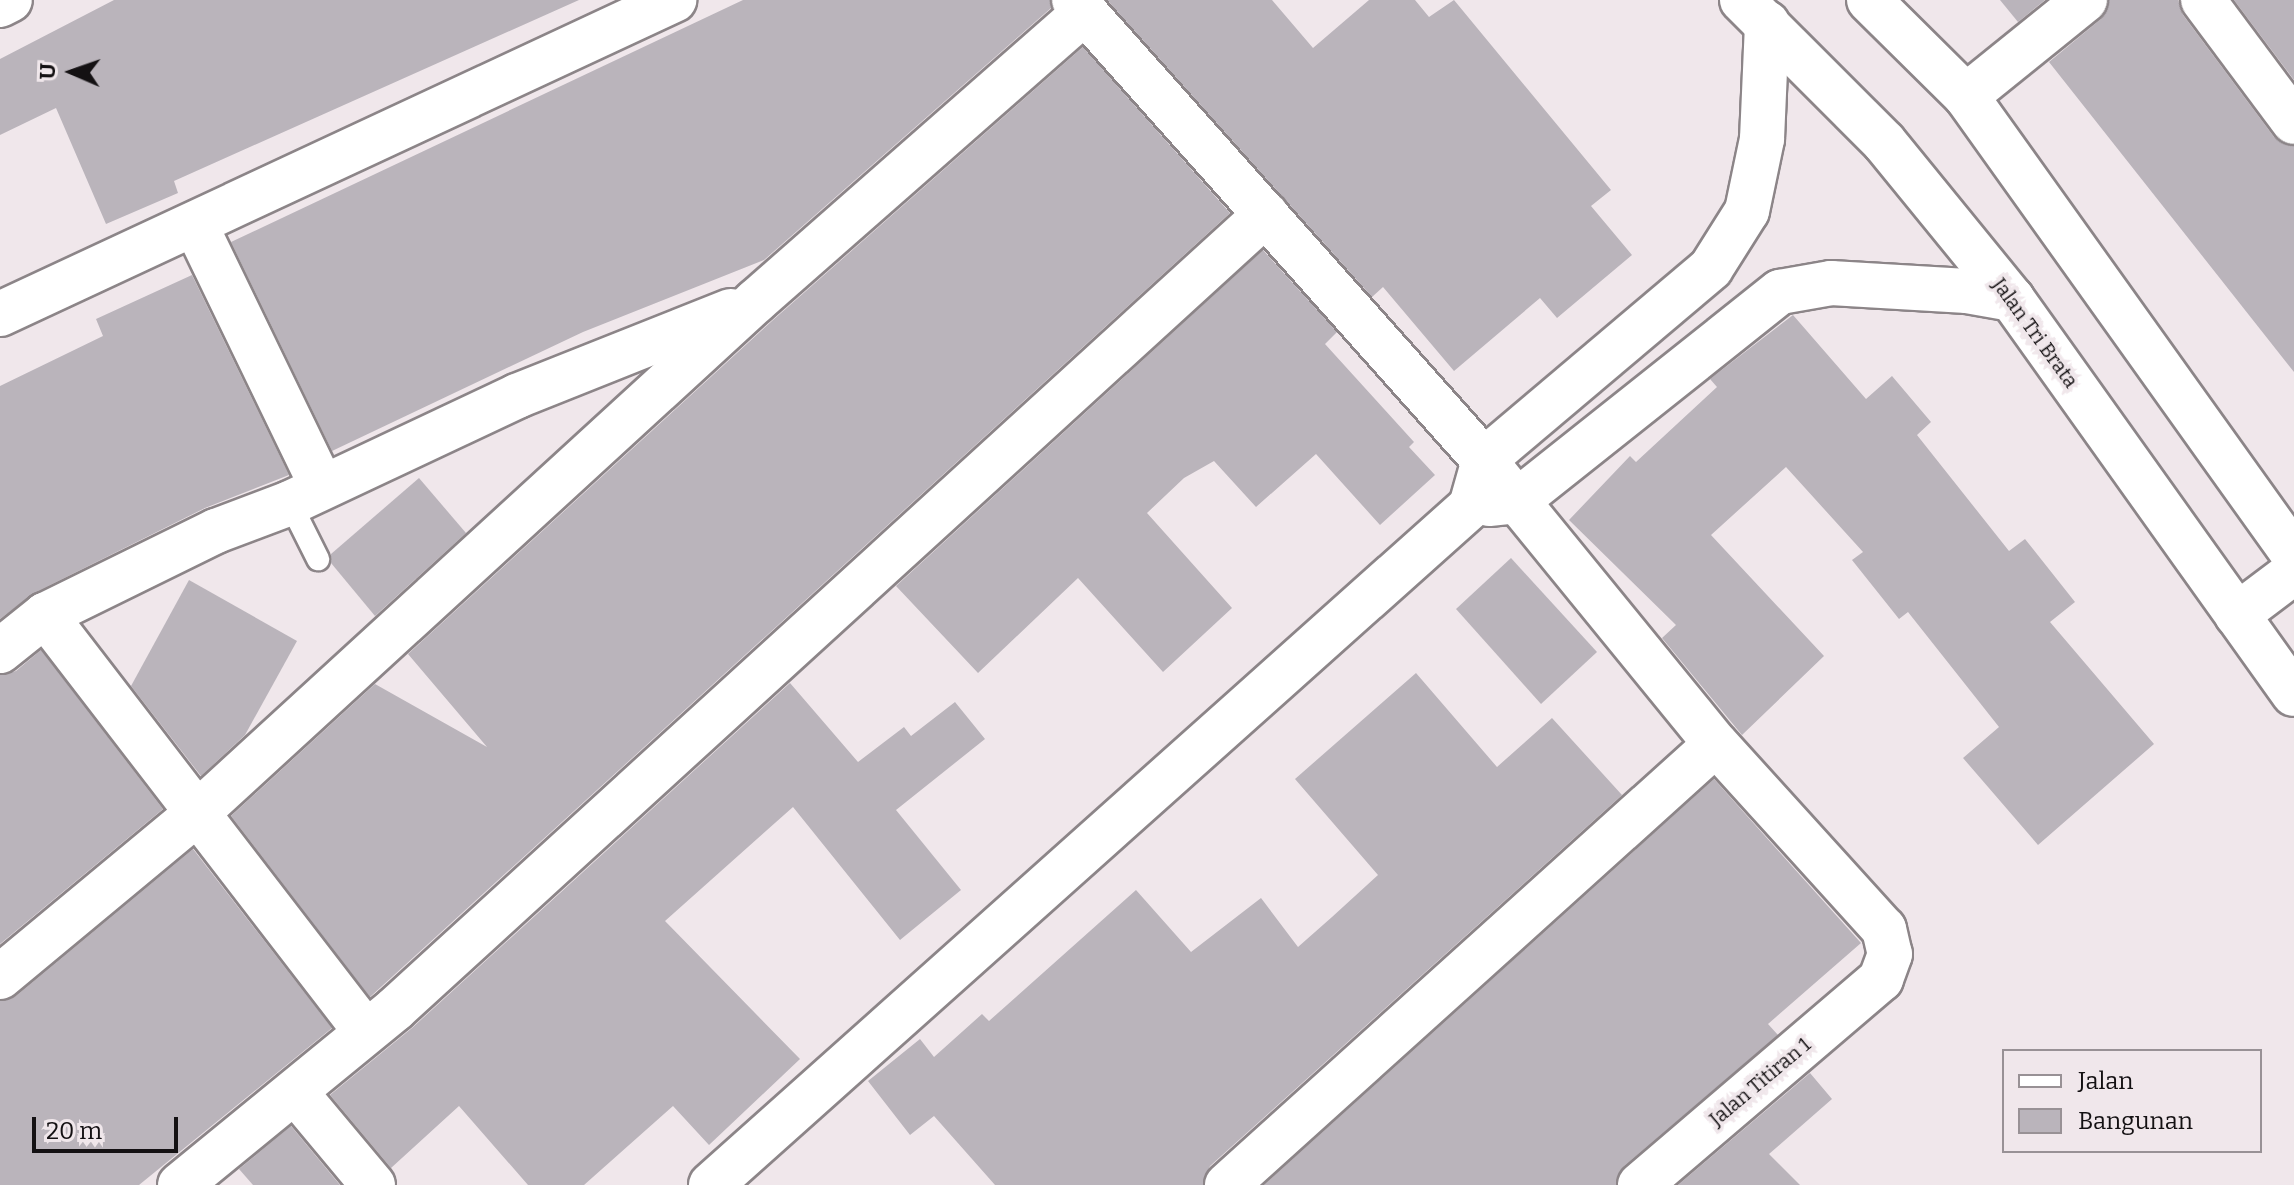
<!DOCTYPE html>
<style>
body{margin:0}
#map{position:relative;width:2294px;height:1185px;overflow:hidden;background:#f0e7eb;font-family:Bitter,serif}
div>[style]{position:absolute}
.building>*{inset:0;background:#bab4bb}
.roads{filter:drop-shadow(2px 0 #8c8588) drop-shadow(-2px 0 #8c8588) drop-shadow(0 2px #8c8588) drop-shadow(0 -2px #8c8588)}
.lane>*{height:22px;margin:-11px;padding:0 11px;transform-origin:11px;border-radius:11px;background:#fff}
.street>*{height:44px;margin:-22px;padding:0 22px;transform-origin:22px;border-radius:22px;background:#fff}
.secondary>*{height:44px;margin:-22px;padding:0 22px;transform-origin:22px;border-radius:22px;background:#fff}
span{translate:-50% -50%;white-space:nowrap;text-align:center;line-height:1.15;-webkit-text-stroke:7px #f0e7eb;paint-order:stroke}
.street-label{font-size:20px;color:#141113}
.legend{position:absolute;left:2002px;top:1049px;width:260px;height:104px;box-sizing:border-box;background:#f0e7eb;border:2px solid #989195;margin:0;padding:10px 14px;list-style:none;font-size:24px;color:#141113}
.legend li{display:flex;align-items:center;gap:16px;height:40px}
.legend b{width:40px;border:2px solid #989195}
.north{position:absolute;left:32px;top:32px;width:80px;height:80px;-webkit-text-stroke:6px #f0e7eb;paint-order:stroke;rotate:272deg;font-size:22px;font-weight:700;line-height:32px;text-align:center;color:#141113}
.north::after{content:'';display:block;margin:auto;width:28px;height:36px;background:#141113;clip-path:polygon(50% 0,100% 100%,50% 72%,0 100%)}
.scale{position:absolute;left:32px;top:1117px;width:146px;height:36px;box-sizing:border-box;border:4px solid #141113;border-top:0;padding-left:10px;font-size:24px;line-height:28px;white-space:nowrap;color:#141113;-webkit-text-stroke:6px #f0e7eb;paint-order:stroke}
</style>
<div id="map">
<div class="building">
<div style="clip-path:polygon(114px 0,579px 0,174px 181px,178px 193px,106px 224px,56px 108px,0 135px,0 59px)"></div>
<div style="clip-path:polygon(743px 0,1050px 0,1051px 8px,764px 260px,583px 332px,332px 451px,231px 242px)"></div>
<div style="clip-path:polygon(1107px 0,1272px 0,1313px 48px,1369px 0,1415px 0,1429px 17px,1454px 0,1611px 190px,1591px 206px,1632px 255px,1557px 318px,1540px 298px,1454px 371px,1383px 287px,1372px 297px)"></div>
<div style="clip-path:polygon(2000px 0,2045px 0,2018px 22px)"></div>
<div style="clip-path:polygon(2109px 0,2178px 0,2183px 15px,2274px 137px,2294px 146px,2294px 372px,2049px 62px,2101px 19px)"></div>
<div style="clip-path:polygon(2234px 0,2294px 0,2294px 80px)"></div>
<div style="clip-path:polygon(1083px 47px,1230px 213px,370px 997px,231px 816px,375px 684px,487px 747px,408px 654px,773px 320px)"></div>
<div style="clip-path:polygon(1263px 250px,1337px 332px,1325px 344px,1414px 442px,1409px 447px,1435px 475px,1380px 525px,1316px 454px,1256px 507px,1214px 461px,1184px 478px,1147px 513px,1232px 608px,1163px 672px,1078px 578px,978px 673px,896px 586px)"></div>
<div style="clip-path:polygon(192px 275px,289px 475px,205px 508px,34px 593px,0 619px,0 386px,103px 336px,96px 319px)"></div>
<div style="clip-path:polygon(1793px 315px,1866px 399px,1892px 376px,1931px 422px,1917px 435px,2009px 551px,2025px 539px,2075px 602px,2050px 622px,2154px 744px,2038px 845px,1963px 758px,1999px 727px,1908px 612px,1899px 619px,1852px 560px,1863px 552px,1786px 467px,1711px 535px,1824px 656px,1742px 735px,1662px 638px,1676px 625px,1569px 520px,1630px 456px,1636px 462px,1717px 387px,1710px 379px)"></div>
<div style="clip-path:polygon(419px 478px,466px 533px,375px 616px,331px 563px,331px 554px)"></div>
<div style="clip-path:polygon(1511px 558px,1597px 652px,1541px 704px,1456px 609px)"></div>
<div style="clip-path:polygon(189px 580px,297px 641px,245px 735px,201px 776px,131px 686px)"></div>
<div style="clip-path:polygon(41px 650px,163px 809px,0 944px,0 675px,16px 671px)"></div>
<div style="clip-path:polygon(1416px 673px,1497px 767px,1552px 718px,1622px 795px,1210px 1166px,1203px 1185px,995px 1185px,934px 1116px,910px 1135px,868px 1081px,920px 1039px,934px 1057px,982px 1014px,989px 1021px,1136px 890px,1191px 952px,1261px 898px,1298px 947px,1332px 917px,1378px 875px,1295px 779px)"></div>
<div style="clip-path:polygon(790px 683px,858px 762px,904px 727px,911px 736px,955px 702px,985px 739px,896px 810px,961px 890px,900px 940px,793px 807px,665px 921px,800px 1059px,709px 1145px,673px 1106px,584px 1185px,528px 1185px,459px 1106px,391px 1168px,330px 1095px,412px 1028px)"></div>
<div style="clip-path:polygon(1714px 779px,1861px 943px,1768px 1024px,1778px 1035px,1624px 1166px,1616px 1185px,1264px 1185px)"></div>
<div style="clip-path:polygon(193px 849px,332px 1028px,139px 1185px,0 1185px,0 1001px,16px 996px)"></div>
<div style="clip-path:polygon(1810px 1073px,1832px 1099px,1769px 1154px,1800px 1185px,1678px 1185px)"></div>
<div style="clip-path:polygon(291px 1126px,340px 1185px,253px 1185px,239px 1169px)"></div>
</div>
<div class="roads">
<div class="lane">
<div style="left:290px;top:503px;width:63px;rotate:63.4deg"></div>
</div>
<div class="street">
<div style="left:1074px;top:0;width:616px;rotate:48.29deg"></div>
<div style="left:1484px;top:460px;width:367px;rotate:50.8deg"></div>
<div style="left:1716px;top:744px;width:250px;rotate:47.8deg"></div>
<div style="left:1884px;top:929px;width:26px;rotate:77deg"></div>
<div style="left:1890px;top:954px;width:27px;rotate:110deg"></div>
<div style="left:1881px;top:979px;width:317px;rotate:139.5deg"></div>
<div style="left:2203px;top:0;width:152px;rotate:53.3deg"></div>
<div style="left:0;top:5px;width:11px;rotate:-27deg"></div>
<div style="left:1966px;top:96px;width:153px;rotate:-38.9deg"></div>
<div style="left:195px;top:224px;width:290px;rotate:64.2deg"></div>
<div style="left:0;top:314px;width:744px;rotate:-24.98deg"></div>
<div style="left:1489px;top:504px;width:28px;rotate:-6deg"></div>
<div style="left:1517px;top:501px;width:336px;rotate:-38.5deg"></div>
<div style="left:1780px;top:292px;width:52px;rotate:-10deg"></div>
<div style="left:1831px;top:283px;width:136px;rotate:3.4deg"></div>
<div style="left:1967px;top:291px;width:46px;rotate:10.1deg"></div>
<div style="left:45px;top:615px;width:526px;rotate:52.41deg"></div>
<div style="left:0;top:651px;width:58px;rotate:-38.7deg"></div>
<div style="left:45px;top:615px;width:191px;rotate:-26.2deg"></div>
<div style="left:216px;top:531px;width:79px;rotate:-20.7deg"></div>
<div style="left:290px;top:503px;width:251px;rotate:-25.2deg"></div>
<div style="left:517px;top:396px;width:230px;rotate:-21.7deg"></div>
<div style="left:0;top:977px;width:254px;rotate:-39.7deg"></div>
<div style="left:195px;top:815px;width:761px;rotate:-42.5deg"></div>
<div style="left:756px;top:301px;width:438px;rotate:-41.3deg"></div>
<div style="left:296px;top:1093px;width:120px;rotate:50.1deg"></div>
<div style="left:180px;top:1185px;width:278px;rotate:-39.3deg"></div>
<div style="left:395px;top:1009px;width:1179px;rotate:-42.39deg"></div>
<div style="left:711px;top:1185px;width:1019px;rotate:-41.78deg"></div>
<div style="left:1471px;top:506px;width:48px;rotate:-74.2deg"></div>
<div style="left:1484px;top:460px;width:297px;rotate:-40.2deg"></div>
<div style="left:1711px;top:268px;width:67px;rotate:-57.7deg"></div>
<div style="left:1747px;top:211px;width:74px;rotate:-78.2deg"></div>
<div style="left:1762px;top:139px;width:116px;rotate:-87.5deg"></div>
<div style="left:1227px;top:1185px;width:658px;rotate:-42.05deg"></div>
</div>
<div class="secondary">
<div style="left:1742px;top:0;width:201px;rotate:45deg"></div>
<div style="left:1884px;top:142px;width:203px;rotate:50.8deg"></div>
<div style="left:2012px;top:299px;width:485px;rotate:54.5deg"></div>
<div style="left:1869px;top:0;width:136px;rotate:44.7deg"></div>
<div style="left:1966px;top:96px;width:564px;rotate:54.45deg"></div>
<div style="left:2237px;top:615px;width:71px;rotate:-37deg"></div>
</div>
</div>
<div class="street-label">
<span style="left:2035px;top:333px;rotate:54deg">Jalan Tri Brata</span>
<span style="left:1760px;top:1082px;rotate:-40deg">Jalan Titiran 1</span>
</div>
<ul class="legend">
<li><b style="height:10px;background:#fff"></b>Jalan</li>
<li><b style="height:22px;background:#bab4bb"></b>Bangunan</li>
</ul>
<div class="north">U</div>
<div class="scale">20 m</div>
</div>
